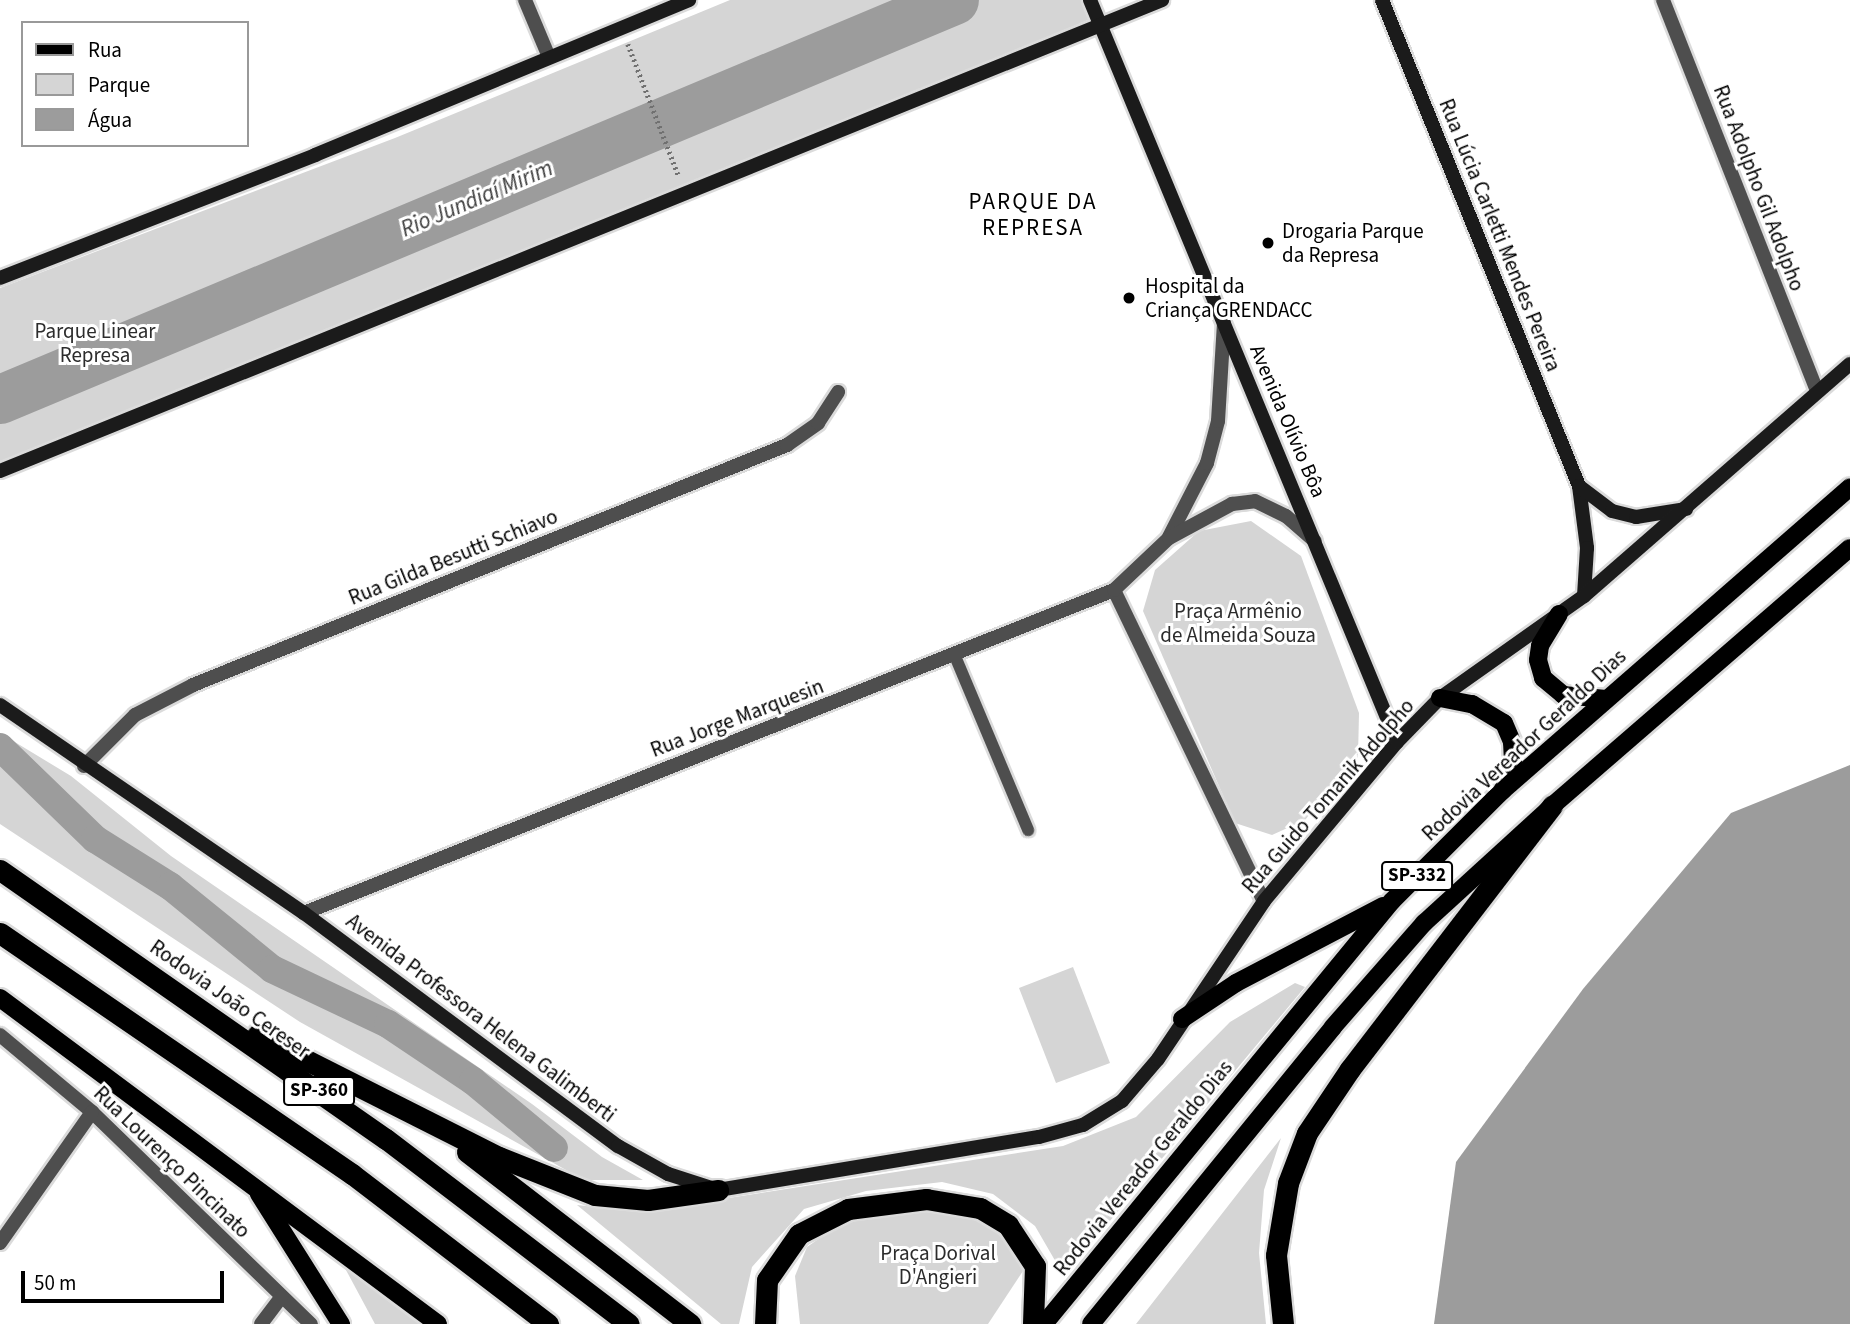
<!DOCTYPE html>
<meta charset="utf-8">
<style>
body{margin:0}
#map{position:relative;width:1850px;height:1324px;overflow:hidden;background:#fff;font-family:"Source Sans 3",sans-serif}
div>[style]{position:absolute}
.green>*{inset:0;background:#d5d5d5}
.water>*{inset:0;background:#9c9c9c}
.canal>*{height:28px;margin:-14px;padding:0 14px;transform-origin:14px;border-radius:14px;background:#9c9c9c}
.river>*{height:49px;margin:-24.5px;padding:0 24.5px;transform-origin:24.5px;border-radius:24.5px;background:#9c9c9c}
.path>*{height:4.5px;margin-top:-2.25px;transform-origin:0;background:repeating-linear-gradient(90deg,#707070 0 2px,transparent 0 5.5px)}
.roads{filter:drop-shadow(2px 0 #dbdbdb) drop-shadow(-2px 0 #dbdbdb) drop-shadow(0 2px #dbdbdb) drop-shadow(0 -2px #dbdbdb)}
.lane>*{height:12px;margin:-6px;padding:0 6px;transform-origin:6px;border-radius:6px;background:#4e4e4e}
.street>*{height:14px;margin:-7px;padding:0 7px;transform-origin:7px;border-radius:7px;background:#4e4e4e}
.secondary>*{height:14px;margin:-7px;padding:0 7px;transform-origin:7px;border-radius:7px;background:#1b1b1b}
.primary>*{height:18px;margin:-9px;padding:0 9px;transform-origin:9px;border-radius:9px;background:#000}
.highway>*{height:21px;margin:-10.5px;padding:0 10.5px;transform-origin:10.5px;border-radius:10.5px;background:#000}
.dots>*{width:19px;height:19px;translate:-50% -50%;box-sizing:border-box;border:4px solid #fff;border-radius:50%}
span{translate:-50% -50%;white-space:nowrap;text-align:center;line-height:1.15;-webkit-text-stroke:6px #fff;paint-order:stroke}
.shield-label span{padding:2px 5px;background:#fff;border:2px solid;border-radius:5px;-webkit-text-stroke-width:0}
.shield-label{font-size:19px;color:#000;font-weight:700}
.street-label{font-size:21px;color:#000}
.poi-label{font-size:21px;color:#000}
.left{translate:0 -50%;text-align:left}
.park-label{font-size:21px;color:#2c2c2c}
.water-label{font-size:23px;color:#3d3d3d;font-style:italic}
.neighbourhood-label{font-size:23px;color:#000;letter-spacing:2px}
.legend{position:absolute;left:21px;top:21px;width:228px;height:126px;box-sizing:border-box;background:#fff;border:2px solid #999;margin:0;padding:9px 12px;list-style:none;font-size:21px;color:#000}
.legend li{display:flex;align-items:center;gap:14px;height:35px}
.legend b{width:35px;border:2px solid #999}
.scale{position:absolute;left:21px;top:1271px;width:203px;height:32px;box-sizing:border-box;border:4px solid #000;border-top:0;padding-left:9px;font-size:21px;line-height:24px;white-space:nowrap;color:#000;-webkit-text-stroke:5px #fff;paint-order:stroke}
</style>
<div id="map">
<div class="green">
<div style="clip-path:polygon(730px 0,1087px 0,1093px 18px,0 476px,0 288px,395px 138px)"></div>
<div style="clip-path:polygon(1251px 521px,1301px 556px,1359px 713px,1358px 757px,1305px 820px,1272px 835px,1235px 823px,1143px 611px,1155px 570px,1199px 531px)"></div>
<div style="clip-path:polygon(0 733px,71px 776px,171px 856px,532px 1104px,602px 1157px,643px 1180px,584px 1180px,300px 1022px,0 824px)"></div>
<div style="clip-path:polygon(1073px 967px,1110px 1063px,1056px 1083px,1019px 988px)"></div>
<div style="clip-path:polygon(1295px 983px,1305px 987px,1064px 1276px,1035px 1226px,993px 1194px,942px 1182px,866px 1191px,804px 1209px,752px 1267px,739px 1324px,721px 1324px,577px 1205px,638px 1212px,1063px 1146px,1136px 1117px,1230px 1022px)"></div>
<div style="clip-path:polygon(1281px 1138px,1264px 1190px,1259px 1253px,1266px 1324px,1136px 1324px)"></div>
<div style="clip-path:polygon(965px 1205px,1015px 1236px,1023px 1271px,988px 1324px,800px 1324px,795px 1276px,807px 1247px,834px 1228px,867px 1217px,908px 1209px)"></div>
<div style="clip-path:polygon(332px 1244px,434px 1324px,375px 1324px)"></div>
</div>
<div class="water">
<div style="clip-path:polygon(1850px 765px,1850px 1324px,1434px 1324px,1456px 1162px,1583px 989px,1731px 813px)"></div>
</div>
<div class="canal">
<div style="left:0;top:747px;width:132px;rotate:44.1deg"></div>
<div style="left:95px;top:839px;width:89px;rotate:32.1deg"></div>
<div style="left:170px;top:886px;width:132px;rotate:39.1deg"></div>
<div style="left:272px;top:969px;width:128px;rotate:25.4deg"></div>
<div style="left:388px;top:1024px;width:102px;rotate:33.8deg"></div>
<div style="left:473px;top:1081px;width:105px;rotate:39.6deg"></div>
</div>
<div class="river">
<div style="left:0;top:399px;width:1034px;rotate:-22.7deg"></div>
</div>
<div class="path">
<div style="left:628px;top:44px;width:142px;rotate:69deg"></div>
</div>
<div class="roads">
<div class="lane">
<div style="left:955px;top:656px;width:189px;rotate:67.2deg"></div>
</div>
<div class="street">
<div style="left:525px;top:0;width:62px;rotate:67.2deg"></div>
<div style="left:1663px;top:0;width:420px;rotate:68.5deg"></div>
<div style="left:1169px;top:537px;width:83px;rotate:-62.8deg"></div>
<div style="left:1207px;top:463px;width:43px;rotate:-75.3deg"></div>
<div style="left:1218px;top:421px;width:98px;rotate:-86.5deg"></div>
<div style="left:1114px;top:590px;width:345px;rotate:64.3deg"></div>
<div style="left:84px;top:766px;width:72px;rotate:-45deg"></div>
<div style="left:135px;top:715px;width:65px;rotate:-27.3deg"></div>
<div style="left:193px;top:685px;width:641px;rotate:-22deg"></div>
<div style="left:787px;top:445px;width:38px;rotate:-35deg"></div>
<div style="left:818px;top:423px;width:37px;rotate:-57deg"></div>
<div style="left:304px;top:913px;width:872px;rotate:-21.74deg"></div>
<div style="left:1114px;top:590px;width:76px;rotate:-43.4deg"></div>
<div style="left:1169px;top:538px;width:72px;rotate:-28.4deg"></div>
<div style="left:1232px;top:504px;width:23px;rotate:-7deg"></div>
<div style="left:1255px;top:501px;width:34px;rotate:26deg"></div>
<div style="left:1286px;top:516px;width:38px;rotate:41deg"></div>
<div style="left:0;top:1035px;width:120px;rotate:39.9deg"></div>
<div style="left:92px;top:1112px;width:305px;rotate:44.1deg"></div>
<div style="left:0;top:1243px;width:160px;rotate:-54.9deg"></div>
<div style="left:261px;top:1324px;width:34px;rotate:-53deg"></div>
</div>
<div class="secondary">
<div style="left:1090px;top:0;width:803px;rotate:67.52deg"></div>
<div style="left:1382px;top:0;width:524px;rotate:67.93deg"></div>
<div style="left:1579px;top:486px;width:63px;rotate:82.6deg"></div>
<div style="left:1587px;top:548px;width:48px;rotate:93.6deg"></div>
<div style="left:0;top:278px;width:338px;rotate:-21.3deg"></div>
<div style="left:315px;top:155px;width:405px;rotate:-22.5deg"></div>
<div style="left:0;top:471px;width:1254px;rotate:-22.06deg"></div>
<div style="left:1579px;top:486px;width:41px;rotate:37.1deg"></div>
<div style="left:1612px;top:511px;width:25px;rotate:14deg"></div>
<div style="left:1636px;top:517px;width:51px;rotate:-9.1deg"></div>
<div style="left:0;top:705px;width:368px;rotate:34.4deg"></div>
<div style="left:304px;top:913px;width:391px;rotate:36.6deg"></div>
<div style="left:618px;top:1146px;width:57px;rotate:29.2deg"></div>
<div style="left:668px;top:1174px;width:52px;rotate:17.7deg"></div>
<div style="left:718px;top:1190px;width:325px;rotate:-9.4deg"></div>
<div style="left:1039px;top:1137px;width:46px;rotate:-15.3deg"></div>
<div style="left:1083px;top:1125px;width:46px;rotate:-31.6deg"></div>
<div style="left:1122px;top:1101px;width:55px;rotate:-49.4deg"></div>
<div style="left:1158px;top:1059px;width:190px;rotate:-56.1deg"></div>
<div style="left:1264px;top:901px;width:207px;rotate:-50.1deg"></div>
<div style="left:1397px;top:742px;width:62px;rotate:-45.7deg"></div>
<div style="left:1440px;top:698px;width:176px;rotate:-35.3deg"></div>
<div style="left:1584px;top:596px;width:353px;rotate:-41.1deg"></div>
</div>
<div class="primary">
<div style="left:1559px;top:614px;width:37px;rotate:121deg"></div>
<div style="left:1540px;top:646px;width:14px;rotate:98deg"></div>
<div style="left:1538px;top:660px;width:19px;rotate:74deg"></div>
<div style="left:1543px;top:678px;width:26px;rotate:40deg"></div>
<div style="left:1563px;top:695px;width:43px;rotate:5.3deg"></div>
<div style="left:1440px;top:698px;width:33px;rotate:11deg"></div>
<div style="left:1472px;top:704px;width:37px;rotate:31deg"></div>
<div style="left:1504px;top:723px;width:21px;rotate:67deg"></div>
<div style="left:1512px;top:742px;width:19px;rotate:87deg"></div>
<div style="left:1513px;top:761px;width:31px;rotate:109deg"></div>
<div style="left:0;top:998px;width:546px;rotate:36.66deg"></div>
<div style="left:1182px;top:1019px;width:65px;rotate:-33.7deg"></div>
<div style="left:1236px;top:983px;width:166px;rotate:-27.6deg"></div>
<div style="left:259px;top:1194px;width:154px;rotate:57.8deg"></div>
<div style="left:1044px;top:1324px;width:548px;rotate:-50.56deg"></div>
<div style="left:1392px;top:901px;width:156px;rotate:-45deg"></div>
<div style="left:1502px;top:791px;width:462px;rotate:-41.1deg"></div>
<div style="left:1091px;top:1324px;width:383px;rotate:-50.8deg"></div>
<div style="left:1333px;top:1027px;width:138px;rotate:-48.8deg"></div>
<div style="left:1424px;top:923px;width:173px;rotate:-42.4deg"></div>
<div style="left:1552px;top:806px;width:394px;rotate:-40.9deg"></div>
</div>
<div class="highway">
<div style="left:0;top:870px;width:470px;rotate:34.9deg"></div>
<div style="left:386px;top:1139px;width:305px;rotate:37.3deg"></div>
<div style="left:0;top:933px;width:427px;rotate:34.4deg"></div>
<div style="left:352px;top:1174px;width:247px;rotate:37.4deg"></div>
<div style="left:257px;top:1035px;width:271px;rotate:26.8deg"></div>
<div style="left:499px;top:1157px;width:103px;rotate:21.6deg"></div>
<div style="left:595px;top:1195px;width:53px;rotate:5.4deg"></div>
<div style="left:648px;top:1200px;width:71px;rotate:-8.1deg"></div>
<div style="left:467px;top:1152px;width:282px;rotate:37.6deg"></div>
<div style="left:765px;top:1324px;width:44px;rotate:-87.4deg"></div>
<div style="left:767px;top:1280px;width:56px;rotate:-55.2deg"></div>
<div style="left:799px;top:1234px;width:55px;rotate:-27deg"></div>
<div style="left:848px;top:1209px;width:79px;rotate:-7.3deg"></div>
<div style="left:926px;top:1199px;width:55px;rotate:9.5deg"></div>
<div style="left:980px;top:1208px;width:33px;rotate:31deg"></div>
<div style="left:1008px;top:1225px;width:49px;rotate:56.6deg"></div>
<div style="left:1035px;top:1266px;width:58px;rotate:92deg"></div>
<div style="left:1283px;top:1324px;width:69px;rotate:-95.8deg"></div>
<div style="left:1276px;top:1255px;width:73px;rotate:-80.5deg"></div>
<div style="left:1288px;top:1183px;width:53px;rotate:-69.2deg"></div>
<div style="left:1307px;top:1133px;width:77px;rotate:-56.1deg"></div>
<div style="left:1350px;top:1069px;width:332px;rotate:-52.5deg"></div>
</div>
</div>
<div class="dots">
<div style="left:1268px;top:243px;background:#000"></div>
<div style="left:1129px;top:298px;background:#000"></div>
</div>
<div class="shield-label">
<span style="left:1417px;top:876px">SP-332</span>
<span style="left:319px;top:1091px">SP-360</span>
</div>
<div class="street-label">
<span style="left:1759px;top:188px;rotate:69deg">Rua Adolpho Gil Adolpho</span>
<span style="left:1500px;top:235px;rotate:68deg">Rua Lúcia Carletti Mendes Pereira</span>
<span style="left:1288px;top:421px;rotate:67deg">Avenida Olívio Bôa</span>
<span style="left:453px;top:557px;rotate:-22deg">Rua Gilda Besutti Schiavo</span>
<span style="left:737px;top:718px;rotate:-21deg">Rua Jorge Marquesin</span>
<span style="left:1524px;top:745px;rotate:-43deg">Rodovia Vereador Geraldo Dias</span>
<span style="left:1328px;top:796px;rotate:-49deg">Rua Guido Tomanik Adolpho</span>
<span style="left:230px;top:999px;rotate:35deg">Rodovia João Cereser</span>
<span style="left:481px;top:1018px;rotate:37deg">Avenida Professora Helena Galimberti</span>
<span style="left:172px;top:1162px;rotate:44deg">Rua Lourenço Pincinato</span>
<span style="left:1143px;top:1168px;rotate:-51deg">Rodovia Vereador Geraldo Dias</span>
</div>
<div class="poi-label">
<span class="left" style="left:1282px;top:243px">Drogaria Parque<br>da Represa</span>
<span class="left" style="left:1145px;top:298px">Hospital da<br>Criança GRENDACC</span>
</div>
<div class="park-label">
<span style="left:95px;top:343px">Parque Linear<br>Represa</span>
<span style="left:1238px;top:623px">Praça Armênio<br>de Almeida Souza</span>
<span style="left:938px;top:1265px">Praça Dorival<br>D'Angieri</span>
</div>
<div class="water-label">
<span style="left:477px;top:199px;rotate:-23deg">Rio Jundiaí Mirim</span>
</div>
<div class="neighbourhood-label">
<span style="left:1033px;top:215px">PARQUE DA<br>REPRESA</span>
</div>
<ul class="legend">
<li><b style="height:9px;background:#000"></b>Rua</li>
<li><b style="height:19px;background:#d5d5d5"></b>Parque</li>
<li><b style="height:19px;background:#9c9c9c"></b>Água</li>
</ul>
<div class="scale">50 m</div>
</div>
